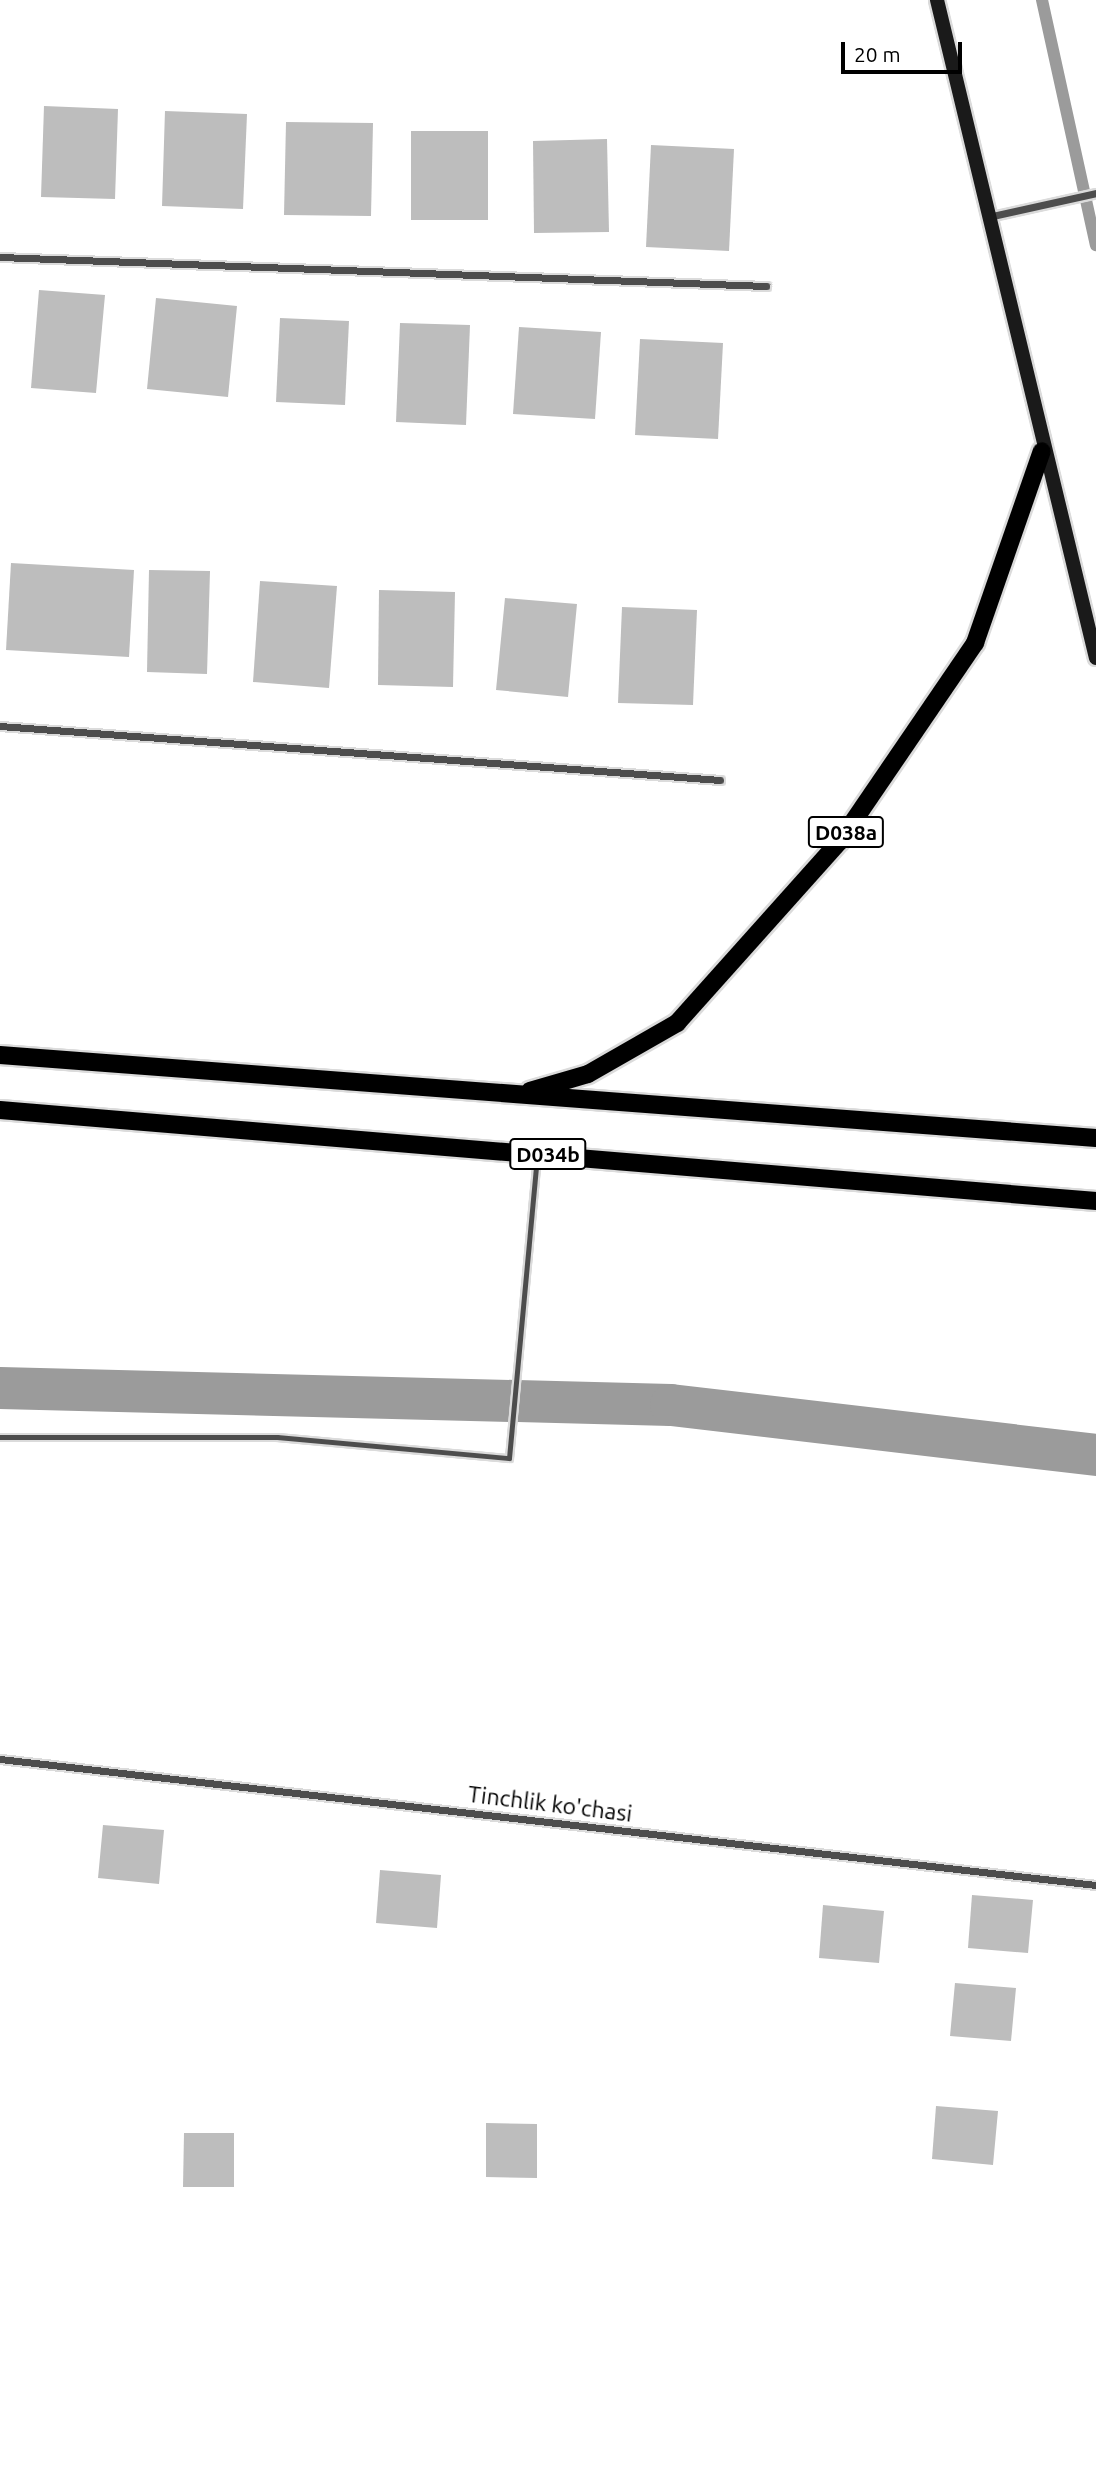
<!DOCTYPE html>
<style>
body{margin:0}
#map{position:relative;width:1096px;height:2487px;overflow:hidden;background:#fff;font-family:Ubuntu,sans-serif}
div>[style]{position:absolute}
.stream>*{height:12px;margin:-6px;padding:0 6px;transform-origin:6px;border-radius:6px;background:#9b9b9b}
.canal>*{height:42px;margin:-21px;padding:0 21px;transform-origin:21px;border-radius:21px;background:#9b9b9b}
.building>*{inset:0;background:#bdbdbd}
.roads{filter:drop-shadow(2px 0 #dbdbdb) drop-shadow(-2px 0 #dbdbdb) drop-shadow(0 2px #dbdbdb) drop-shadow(0 -2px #dbdbdb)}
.service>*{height:5px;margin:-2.5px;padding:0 2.5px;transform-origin:2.5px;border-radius:2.5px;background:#4d4d4d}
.minor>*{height:7px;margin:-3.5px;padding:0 3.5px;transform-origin:3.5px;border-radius:3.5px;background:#4d4d4d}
.secondary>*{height:14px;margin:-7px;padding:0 7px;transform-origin:7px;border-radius:7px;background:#1a1a1a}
.primary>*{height:18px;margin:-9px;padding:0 9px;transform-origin:9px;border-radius:9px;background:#000}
span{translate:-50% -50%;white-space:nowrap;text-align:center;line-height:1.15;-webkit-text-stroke:7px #fff;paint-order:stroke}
.shield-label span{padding:2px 5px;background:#fff;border:2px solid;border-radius:5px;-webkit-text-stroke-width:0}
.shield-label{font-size:21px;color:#000;font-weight:700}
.street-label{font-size:23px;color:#000}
.scale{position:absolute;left:841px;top:42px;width:121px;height:32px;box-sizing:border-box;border:4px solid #000;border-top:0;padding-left:9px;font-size:21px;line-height:24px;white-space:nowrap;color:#000;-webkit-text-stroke:5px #fff;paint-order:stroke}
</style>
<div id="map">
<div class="stream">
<div style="left:1042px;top:0;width:251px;rotate:77.6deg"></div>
</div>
<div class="canal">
<div style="left:0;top:1388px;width:671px;rotate:1.45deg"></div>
<div style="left:671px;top:1405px;width:428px;rotate:6.7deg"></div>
</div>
<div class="building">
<div style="clip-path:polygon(44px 106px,118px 109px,115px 199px,41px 197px)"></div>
<div style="clip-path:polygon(165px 111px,247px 114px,243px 209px,162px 206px)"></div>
<div style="clip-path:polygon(286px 122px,373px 123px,371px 216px,284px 215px)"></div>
<div style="clip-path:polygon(411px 131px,488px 131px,488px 220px,411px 220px)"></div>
<div style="clip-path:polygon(607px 139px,609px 232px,534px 233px,533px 141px)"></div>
<div style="clip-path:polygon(651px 145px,734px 149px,729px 251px,646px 247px)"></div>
<div style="clip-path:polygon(39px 290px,105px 295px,96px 393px,31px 388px)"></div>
<div style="clip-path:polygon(156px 298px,237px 306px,228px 397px,147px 389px)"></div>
<div style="clip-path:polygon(280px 318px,349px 321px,345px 405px,276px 402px)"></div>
<div style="clip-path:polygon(400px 323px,470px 325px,466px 425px,396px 422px)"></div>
<div style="clip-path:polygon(519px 327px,601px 332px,595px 419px,513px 414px)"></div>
<div style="clip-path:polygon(640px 339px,723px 343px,718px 439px,635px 435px)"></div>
<div style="clip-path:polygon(11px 563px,134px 570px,129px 657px,6px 650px)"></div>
<div style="clip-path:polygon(149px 570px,210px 571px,207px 674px,147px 672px)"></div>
<div style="clip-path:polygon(260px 581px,337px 586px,329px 688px,253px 682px)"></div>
<div style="clip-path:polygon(379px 590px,455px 592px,453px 687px,378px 685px)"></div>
<div style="clip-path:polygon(505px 598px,577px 604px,568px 697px,496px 690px)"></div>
<div style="clip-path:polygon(622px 607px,697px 610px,693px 705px,618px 703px)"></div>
<div style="clip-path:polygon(103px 1825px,164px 1830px,159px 1884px,98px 1878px)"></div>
<div style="clip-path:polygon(380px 1870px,441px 1875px,437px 1928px,376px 1923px)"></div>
<div style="clip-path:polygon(972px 1895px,1033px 1900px,1028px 1953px,968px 1948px)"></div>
<div style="clip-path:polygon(823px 1905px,884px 1911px,879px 1963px,819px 1958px)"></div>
<div style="clip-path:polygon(955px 1983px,1016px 1988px,1011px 2041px,950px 2036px)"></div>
<div style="clip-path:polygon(936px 2106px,998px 2111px,993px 2165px,932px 2159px)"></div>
<div style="clip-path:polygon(486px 2123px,537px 2124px,537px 2178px,486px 2177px)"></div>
<div style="clip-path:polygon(184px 2133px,234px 2133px,234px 2187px,183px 2187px)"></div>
</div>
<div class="roads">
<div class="service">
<div style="left:0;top:1437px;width:277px"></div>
<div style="left:277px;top:1437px;width:233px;rotate:5.2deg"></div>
<div style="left:509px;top:1458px;width:302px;rotate:-84.7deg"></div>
</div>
<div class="minor">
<div style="left:988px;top:217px;width:111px;rotate:-12.5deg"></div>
<div style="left:0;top:257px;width:767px;rotate:2.17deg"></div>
<div style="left:0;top:726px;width:722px;rotate:4.29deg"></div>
<div style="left:0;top:1759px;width:1103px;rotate:6.56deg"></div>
</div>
<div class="secondary">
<div style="left:937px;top:0;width:677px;rotate:76.42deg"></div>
</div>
<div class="primary">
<div style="left:0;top:1055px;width:1099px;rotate:4.33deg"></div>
<div style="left:530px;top:1091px;width:60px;rotate:-16.3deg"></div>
<div style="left:588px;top:1074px;width:103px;rotate:-29.8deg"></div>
<div style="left:677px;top:1023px;width:244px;rotate:-48.2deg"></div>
<div style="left:840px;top:841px;width:240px;rotate:-55.7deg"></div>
<div style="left:975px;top:643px;width:203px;rotate:-70.8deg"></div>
<div style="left:0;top:1110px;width:1100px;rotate:4.75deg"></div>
</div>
</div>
<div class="shield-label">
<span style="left:846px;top:832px">D038a</span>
<span style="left:548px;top:1154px">D034b</span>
</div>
<div class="street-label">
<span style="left:550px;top:1804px;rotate:7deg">Tinchlik ko'chasi</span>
</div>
<div class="scale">20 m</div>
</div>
